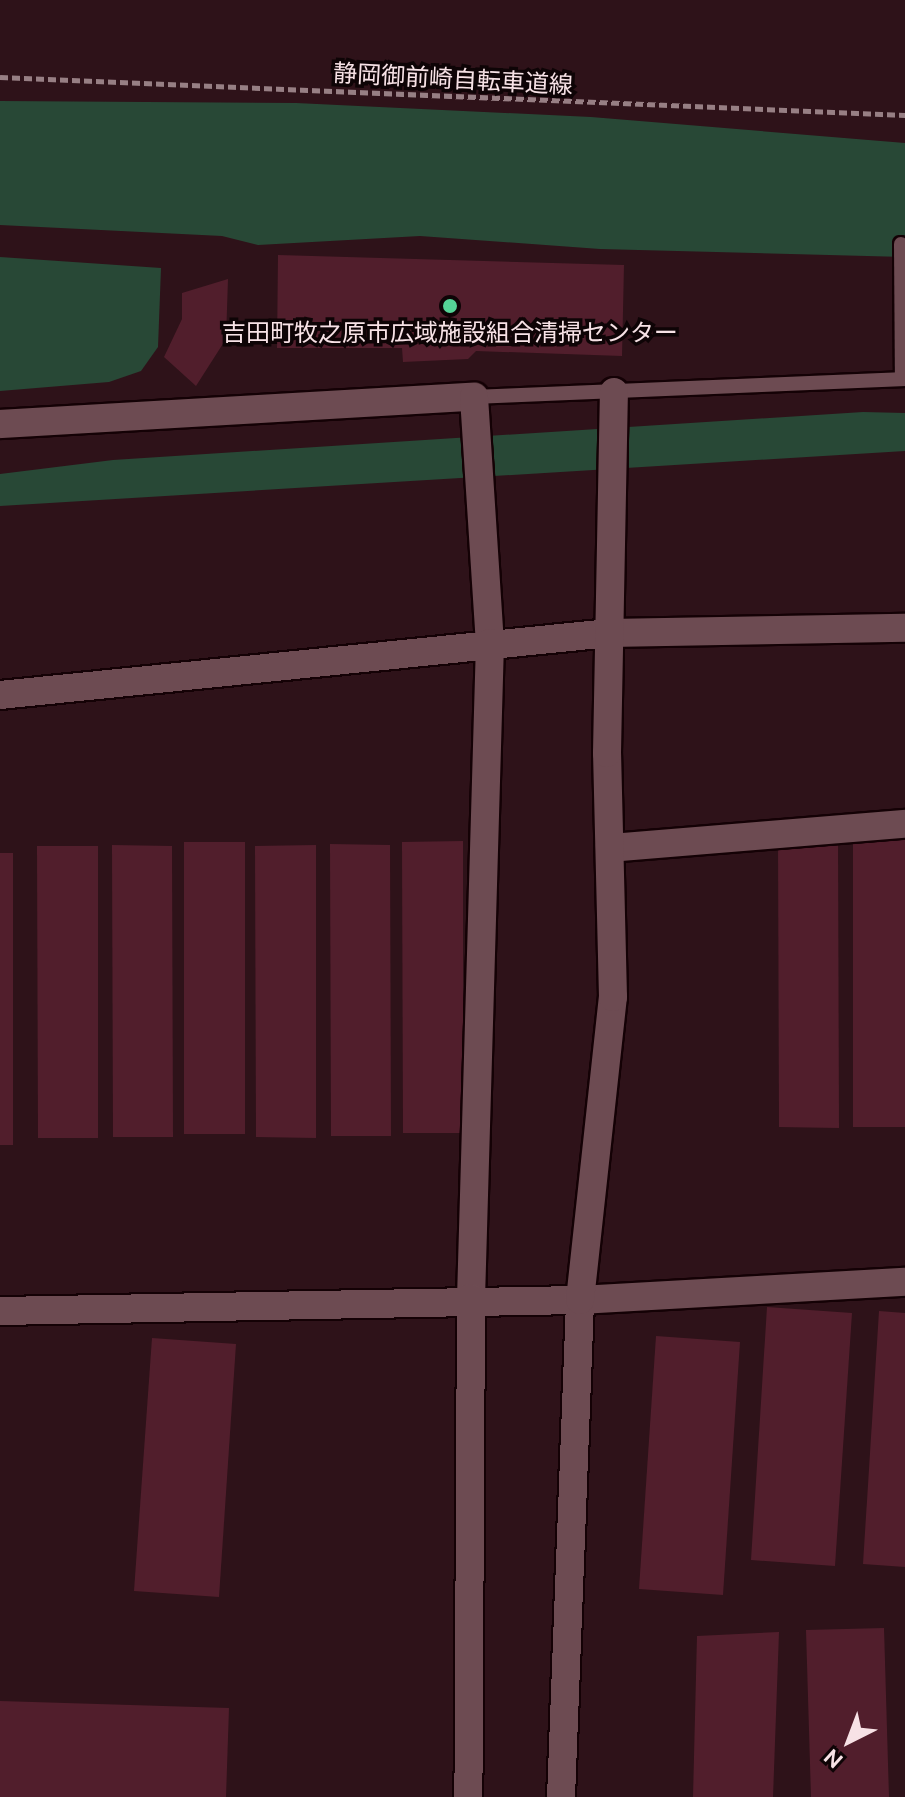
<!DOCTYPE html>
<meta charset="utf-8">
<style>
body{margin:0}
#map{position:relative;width:905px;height:1797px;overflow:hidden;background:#2e1219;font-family:Ubuntu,"Noto Sans JP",sans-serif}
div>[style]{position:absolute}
.green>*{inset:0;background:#284836}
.building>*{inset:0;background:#511e2c}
.path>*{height:5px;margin-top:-2.5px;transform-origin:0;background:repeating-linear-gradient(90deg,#977f84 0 8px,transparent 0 12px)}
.roads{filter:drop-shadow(2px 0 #140105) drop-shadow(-2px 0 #140105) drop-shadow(0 2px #140105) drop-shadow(0 -2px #140105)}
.lane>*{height:14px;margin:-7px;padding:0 7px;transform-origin:7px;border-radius:7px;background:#6d4b52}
.street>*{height:28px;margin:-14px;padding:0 14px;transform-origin:14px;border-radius:14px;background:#6d4b52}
.dots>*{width:22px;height:22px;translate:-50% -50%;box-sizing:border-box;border:4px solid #0e0406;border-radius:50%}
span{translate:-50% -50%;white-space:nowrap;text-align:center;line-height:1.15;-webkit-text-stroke:7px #0e0406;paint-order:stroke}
.street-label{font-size:24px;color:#f7e2e6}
.poi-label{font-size:24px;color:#f7e2e6}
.north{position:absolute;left:809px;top:1701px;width:80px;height:80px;-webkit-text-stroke:6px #0e0406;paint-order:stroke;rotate:222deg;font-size:22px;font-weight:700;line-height:32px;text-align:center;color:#f7e2e6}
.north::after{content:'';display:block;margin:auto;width:28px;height:36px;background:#f7e2e6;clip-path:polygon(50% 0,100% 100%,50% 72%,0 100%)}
</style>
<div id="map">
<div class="green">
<div style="clip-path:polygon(0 101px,296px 103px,591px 117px,905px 143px,905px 257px,600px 249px,420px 236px,258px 245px,222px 236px,0 225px)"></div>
<div style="clip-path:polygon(0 257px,161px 268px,158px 347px,141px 371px,109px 382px,0 391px)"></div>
<div style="clip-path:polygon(863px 412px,905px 413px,905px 451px,0 506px,0 474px,113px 460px)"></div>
</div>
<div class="building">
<div style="clip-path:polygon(278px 255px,624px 265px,622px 356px,476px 351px,468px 359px,403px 362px,402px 348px,277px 348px)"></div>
<div style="clip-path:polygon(228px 279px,226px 339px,196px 386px,164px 357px,182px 319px,182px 293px)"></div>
<div style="clip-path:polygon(853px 835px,905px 835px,905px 1127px,853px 1127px)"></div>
<div style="clip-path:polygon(778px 836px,838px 836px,839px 1128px,779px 1127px)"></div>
<div style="clip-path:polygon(463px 841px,463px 1133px,403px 1133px,402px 842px)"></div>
<div style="clip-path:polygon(184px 842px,245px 842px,245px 1134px,184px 1134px)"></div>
<div style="clip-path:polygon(330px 844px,390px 845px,391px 1136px,331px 1136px)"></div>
<div style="clip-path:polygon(112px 845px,172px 846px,173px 1137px,113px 1137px)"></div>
<div style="clip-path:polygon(316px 845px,316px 1138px,256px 1137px,255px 846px)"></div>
<div style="clip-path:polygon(37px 846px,98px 846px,98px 1138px,38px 1138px)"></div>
<div style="clip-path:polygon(0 853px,13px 853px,13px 1145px,0 1145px)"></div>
<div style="clip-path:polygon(767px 1307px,852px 1313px,835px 1566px,751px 1560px)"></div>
<div style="clip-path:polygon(879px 1311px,905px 1313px,905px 1567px,863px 1564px)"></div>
<div style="clip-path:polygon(656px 1336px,740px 1342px,723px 1595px,639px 1589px)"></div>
<div style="clip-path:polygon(152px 1338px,236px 1344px,219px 1597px,134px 1591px)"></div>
<div style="clip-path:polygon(884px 1628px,889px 1797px,811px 1797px,806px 1630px)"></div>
<div style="clip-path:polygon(779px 1632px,773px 1797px,693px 1797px,697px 1636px)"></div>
<div style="clip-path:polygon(0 1701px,229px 1708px,226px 1797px,0 1797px)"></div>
</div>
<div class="path">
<div style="left:0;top:77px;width:906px;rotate:2.4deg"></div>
</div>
<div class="roads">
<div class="lane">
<div style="left:901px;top:244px;width:135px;rotate:89.6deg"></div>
<div style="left:474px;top:397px;width:431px;rotate:-2.4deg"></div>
</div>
<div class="street">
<div style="left:0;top:424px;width:475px;rotate:-3.3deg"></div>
<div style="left:474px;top:397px;width:247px;rotate:86.3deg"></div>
<div style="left:490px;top:643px;width:655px;rotate:91.66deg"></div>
<div style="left:471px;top:1298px;width:499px;rotate:90.3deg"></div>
<div style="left:0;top:695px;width:612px;rotate:-5.81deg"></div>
<div style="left:609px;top:633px;width:296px;rotate:-1deg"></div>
<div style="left:610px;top:848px;width:296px;rotate:-4.7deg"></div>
<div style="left:0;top:1311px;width:580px;rotate:-1.09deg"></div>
<div style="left:580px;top:1300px;width:325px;rotate:-3.2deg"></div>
<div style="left:561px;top:1797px;width:497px;rotate:-87.8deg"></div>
<div style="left:580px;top:1300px;width:305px;rotate:-83.8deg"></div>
<div style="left:613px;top:997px;width:244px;rotate:-91.4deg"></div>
<div style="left:607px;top:753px;width:361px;rotate:-88.9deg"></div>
</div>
</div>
<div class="dots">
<div style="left:450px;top:306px;background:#54d396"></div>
</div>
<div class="street-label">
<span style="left:453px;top:79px;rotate:3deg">静岡御前崎自転車道線</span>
</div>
<div class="poi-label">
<span style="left:450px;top:333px">吉田町牧之原市広域施設組合清掃センター</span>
</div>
<div class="north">N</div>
</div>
